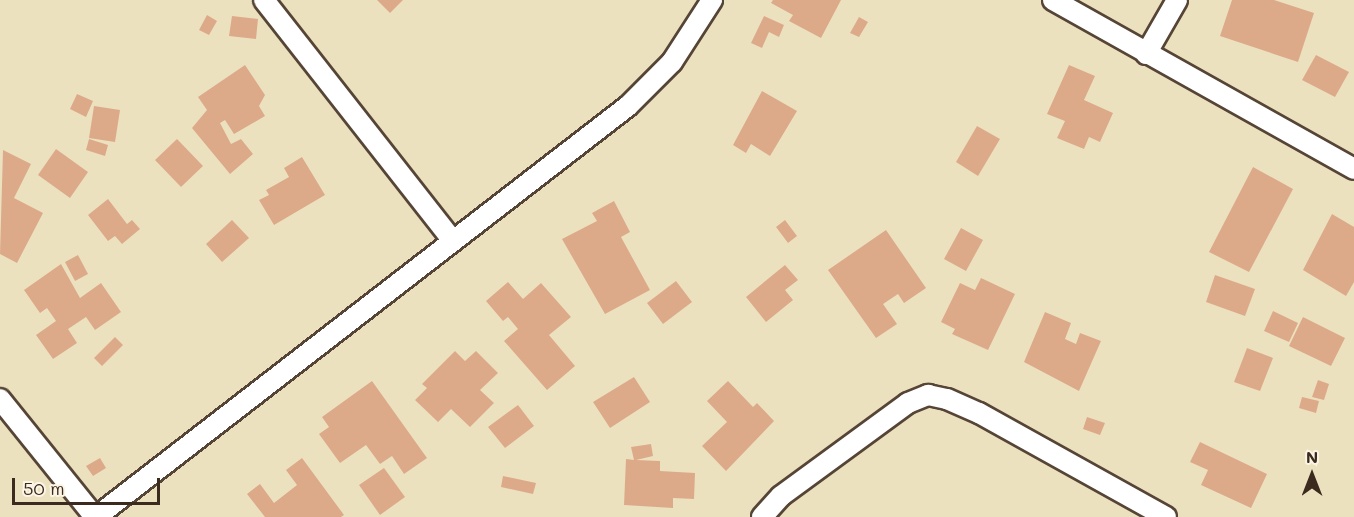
<!DOCTYPE html>
<style>
body{margin:0}
#map{position:relative;width:1354px;height:517px;overflow:hidden;background:#ece1bf;font-family:Mali,sans-serif}
div>[style]{position:absolute}
.building>*{inset:0;background:#ddaa89}
.roads{filter:drop-shadow(2px 0 #564536) drop-shadow(-2px 0 #564536) drop-shadow(0 2px #564536) drop-shadow(0 -2px #564536)}
.street>*{height:20px;margin:-10px;padding:0 10px;transform-origin:10px;border-radius:10px;background:#fff}
span{translate:-50% -50%;white-space:nowrap;text-align:center;line-height:1.15;-webkit-text-stroke:5px #fcf5e5;paint-order:stroke}
.north{position:absolute;left:1282px;top:445px;width:60px;height:60px;-webkit-text-stroke:4px #fcf5e5;paint-order:stroke;rotate:0deg;font-size:16px;font-weight:700;line-height:24px;text-align:center;color:#3b2a1e}
.north::after{content:'';display:block;margin:auto;width:21px;height:27px;background:#3b2a1e;clip-path:polygon(50% 0,100% 100%,50% 72%,0 100%)}
.scale{position:absolute;left:12px;top:478px;width:148px;height:27px;box-sizing:border-box;border:3px solid #3b2a1e;border-top:0;padding-left:8px;font-size:18px;line-height:21px;white-space:nowrap;color:#3b2a1e;-webkit-text-stroke:4px #fcf5e5;paint-order:stroke}
</style>
<div id="map">
<div class="building">
<div style="clip-path:polygon(377px 0,403px 0,390px 13px)"></div>
<div style="clip-path:polygon(773px 0,841px 0,821px 38px,789px 21px,793px 15px,771px 3px)"></div>
<div style="clip-path:polygon(1232px 0,1274px 0,1314px 13px,1298px 62px,1220px 36px)"></div>
<div style="clip-path:polygon(207px 15px,217px 21px,209px 35px,199px 30px)"></div>
<div style="clip-path:polygon(232px 16px,258px 19px,256px 39px,229px 36px)"></div>
<div style="clip-path:polygon(764px 16px,784px 25px,779px 37px,769px 32px,762px 48px,751px 43px)"></div>
<div style="clip-path:polygon(859px 17px,868px 22px,859px 37px,850px 33px)"></div>
<div style="clip-path:polygon(1316px 55px,1349px 72px,1335px 97px,1302px 80px)"></div>
<div style="clip-path:polygon(245px 65px,265px 95px,259px 106px,265px 116px,234px 134px,225px 120px,220px 123px,231px 144px,241px 139px,253px 154px,230px 174px,192px 128px,207px 110px,198px 97px)"></div>
<div style="clip-path:polygon(1069px 65px,1095px 76px,1084px 100px,1113px 113px,1100px 142px,1089px 137px,1084px 149px,1057px 138px,1065px 121px,1047px 114px)"></div>
<div style="clip-path:polygon(762px 91px,797px 111px,770px 156px,751px 144px,746px 153px,733px 145px)"></div>
<div style="clip-path:polygon(77px 94px,93px 101px,86px 117px,70px 109px)"></div>
<div style="clip-path:polygon(94px 106px,120px 110px,115px 142px,89px 138px)"></div>
<div style="clip-path:polygon(977px 126px,1000px 139px,978px 176px,956px 162px)"></div>
<div style="clip-path:polygon(89px 139px,108px 145px,105px 156px,86px 150px)"></div>
<div style="clip-path:polygon(177px 139px,203px 166px,181px 187px,155px 160px)"></div>
<div style="clip-path:polygon(56px 149px,88px 172px,70px 198px,38px 175px)"></div>
<div style="clip-path:polygon(3px 150px,31px 164px,14px 198px,43px 213px,17px 263px,0 254px)"></div>
<div style="clip-path:polygon(302px 157px,325px 195px,274px 225px,259px 200px,269px 195px,266px 190px,289px 177px,284px 168px)"></div>
<div style="clip-path:polygon(1253px 167px,1293px 189px,1249px 272px,1209px 252px)"></div>
<div style="clip-path:polygon(108px 199px,127px 224px,132px 220px,140px 229px,122px 244px,115px 236px,108px 241px,88px 215px)"></div>
<div style="clip-path:polygon(614px 201px,630px 232px,621px 237px,650px 290px,605px 314px,562px 239px,597px 221px,592px 213px)"></div>
<div style="clip-path:polygon(1332px 214px,1354px 227px,1354px 282px,1346px 296px,1303px 270px)"></div>
<div style="clip-path:polygon(232px 220px,249px 238px,222px 262px,206px 244px)"></div>
<div style="clip-path:polygon(785px 220px,797px 236px,788px 243px,776px 227px)"></div>
<div style="clip-path:polygon(961px 228px,983px 240px,966px 271px,944px 259px)"></div>
<div style="clip-path:polygon(886px 230px,926px 288px,904px 303px,898px 294px,883px 304px,897px 324px,876px 338px,828px 270px)"></div>
<div style="clip-path:polygon(78px 255px,88px 274px,75px 281px,65px 262px)"></div>
<div style="clip-path:polygon(61px 264px,80px 298px,101px 283px,121px 312px,95px 330px,86px 317px,68px 329px,77px 343px,53px 359px,36px 335px,56px 321px,47px 308px,40px 313px,24px 290px)"></div>
<div style="clip-path:polygon(785px 265px,798px 280px,785px 290px,793px 300px,766px 322px,746px 297px)"></div>
<div style="clip-path:polygon(1215px 275px,1255px 289px,1245px 316px,1206px 302px)"></div>
<div style="clip-path:polygon(981px 278px,1015px 294px,988px 350px,952px 334px,955px 329px,941px 322px,960px 283px,975px 290px)"></div>
<div style="clip-path:polygon(676px 281px,692px 302px,663px 324px,647px 303px)"></div>
<div style="clip-path:polygon(508px 282px,523px 299px,541px 283px,571px 317px,549px 335px,575px 366px,547px 390px,504px 341px,518px 329px,508px 317px,503px 321px,486px 301px)"></div>
<div style="clip-path:polygon(1273px 311px,1298px 323px,1289px 342px,1264px 331px)"></div>
<div style="clip-path:polygon(1045px 312px,1071px 323px,1065px 339px,1076px 344px,1080px 333px,1101px 341px,1079px 391px,1024px 362px)"></div>
<div style="clip-path:polygon(1303px 317px,1345px 338px,1331px 366px,1289px 346px)"></div>
<div style="clip-path:polygon(115px 337px,123px 345px,102px 366px,94px 358px)"></div>
<div style="clip-path:polygon(1247px 348px,1273px 358px,1260px 391px,1234px 382px)"></div>
<div style="clip-path:polygon(455px 351px,465px 361px,476px 351px,498px 373px,480px 390px,494px 403px,470px 427px,451px 409px,438px 422px,415px 400px,427px 388px,422px 384px)"></div>
<div style="clip-path:polygon(634px 377px,650px 402px,610px 428px,593px 402px)"></div>
<div style="clip-path:polygon(1318px 380px,1329px 384px,1324px 400px,1312px 397px)"></div>
<div style="clip-path:polygon(372px 381px,427px 458px,404px 474px,392px 456px,380px 464px,366px 445px,340px 463px,319px 434px,329px 427px,322px 417px)"></div>
<div style="clip-path:polygon(728px 381px,753px 407px,757px 403px,774px 421px,726px 471px,702px 446px,727px 422px,707px 401px)"></div>
<div style="clip-path:polygon(1302px 397px,1319px 401px,1316px 413px,1299px 408px)"></div>
<div style="clip-path:polygon(518px 405px,534px 426px,505px 448px,488px 427px)"></div>
<div style="clip-path:polygon(1087px 417px,1105px 423px,1100px 435px,1083px 429px)"></div>
<div style="clip-path:polygon(1200px 442px,1267px 474px,1251px 508px,1201px 485px,1208px 470px,1190px 462px)"></div>
<div style="clip-path:polygon(651px 444px,653px 456px,636px 460px,660px 461px,660px 471px,695px 473px,694px 499px,673px 498px,673px 508px,624px 505px,626px 459px,634px 460px,631px 447px)"></div>
<div style="clip-path:polygon(100px 458px,106px 468px,93px 476px,86px 466px)"></div>
<div style="clip-path:polygon(302px 458px,344px 515px,341px 517px,265px 517px,247px 494px,260px 484px,274px 503px,297px 485px,286px 470px)"></div>
<div style="clip-path:polygon(384px 468px,405px 497px,380px 515px,359px 485px)"></div>
<div style="clip-path:polygon(503px 476px,536px 483px,533px 494px,501px 487px)"></div>
</div>
<div class="roads">
<div class="street">
<div style="left:264px;top:0;width:306px;rotate:51.9deg"></div>
<div style="left:1053px;top:0;width:345px;rotate:29.3deg"></div>
<div style="left:1146px;top:54px;width:62px;rotate:-60.1deg"></div>
<div style="left:0;top:399px;width:151px;rotate:51.2deg"></div>
<div style="left:96px;top:517px;width:672px;rotate:-37.69deg"></div>
<div style="left:628px;top:106px;width:62px;rotate:-45deg"></div>
<div style="left:672px;top:62px;width:74px;rotate:-57.2deg"></div>
<div style="left:762px;top:517px;width:28px;rotate:-48deg"></div>
<div style="left:781px;top:496px;width:157px;rotate:-36.2deg"></div>
<div style="left:908px;top:403px;width:22px;rotate:-22deg"></div>
<div style="left:928px;top:395px;width:19px;rotate:12deg"></div>
<div style="left:947px;top:399px;width:35px;rotate:24deg"></div>
<div style="left:979px;top:413px;width:214px;rotate:29.1deg"></div>
</div>
</div>
<div class="north">N</div>
<div class="scale">50 m</div>
</div>
